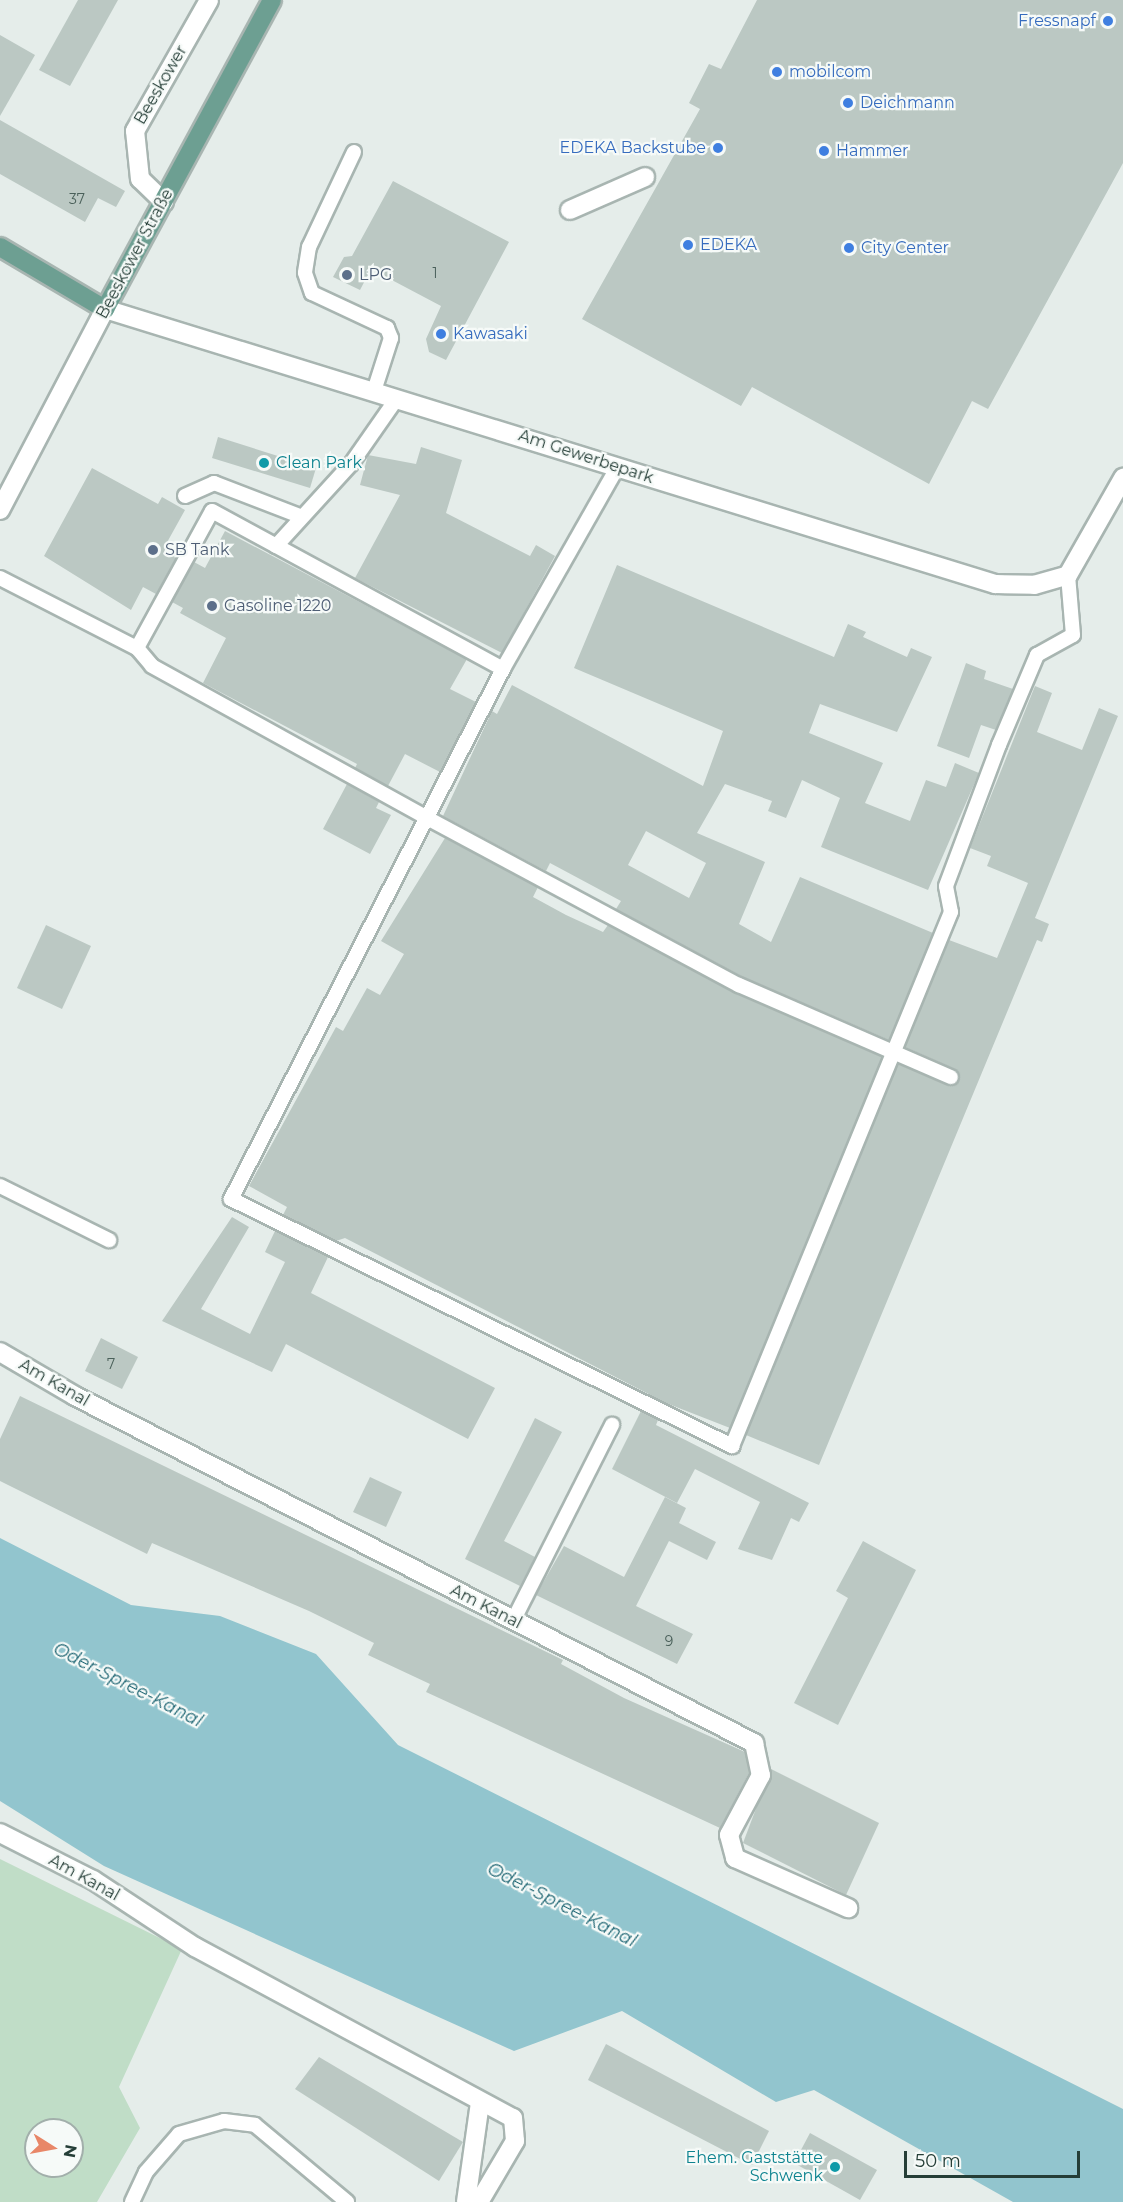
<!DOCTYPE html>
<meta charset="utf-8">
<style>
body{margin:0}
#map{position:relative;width:1123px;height:2202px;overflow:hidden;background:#e5edea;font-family:Montserrat,sans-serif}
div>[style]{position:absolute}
.green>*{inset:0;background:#c0ddc7}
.water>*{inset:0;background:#92c5ce}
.building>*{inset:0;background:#bbc8c3}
.roads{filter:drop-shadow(2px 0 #a8b5b1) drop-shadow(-2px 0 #a8b5b1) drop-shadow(0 2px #a8b5b1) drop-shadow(0 -2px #a8b5b1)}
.lane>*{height:14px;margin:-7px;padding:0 7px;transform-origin:7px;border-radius:7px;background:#fff}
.street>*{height:18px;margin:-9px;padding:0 9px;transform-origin:9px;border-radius:9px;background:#fff}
.secondary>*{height:18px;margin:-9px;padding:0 9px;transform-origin:9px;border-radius:9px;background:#fff}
.primary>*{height:18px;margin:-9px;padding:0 9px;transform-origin:9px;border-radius:9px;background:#6d9f92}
.dots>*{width:16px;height:16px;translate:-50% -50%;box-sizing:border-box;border:3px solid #f6faf8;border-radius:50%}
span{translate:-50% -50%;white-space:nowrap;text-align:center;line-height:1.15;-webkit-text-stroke:4.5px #f6faf8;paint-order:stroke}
.number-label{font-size:14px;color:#4a605a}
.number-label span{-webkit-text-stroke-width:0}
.shop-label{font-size:16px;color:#366cbe}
.right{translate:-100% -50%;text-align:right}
.left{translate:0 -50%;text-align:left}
.street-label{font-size:16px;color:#253e37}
.service-label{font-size:16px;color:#4e5e75}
.culture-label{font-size:16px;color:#0d838f}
.water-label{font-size:18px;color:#236976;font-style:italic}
.north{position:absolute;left:24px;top:2118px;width:60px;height:60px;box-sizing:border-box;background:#f6faf8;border:2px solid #a2afab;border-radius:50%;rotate:101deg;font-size:16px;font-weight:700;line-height:24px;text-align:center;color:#253e37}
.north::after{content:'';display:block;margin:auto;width:21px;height:27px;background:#e88768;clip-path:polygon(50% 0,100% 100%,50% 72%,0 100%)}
.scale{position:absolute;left:904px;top:2151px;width:176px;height:27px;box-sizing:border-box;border:3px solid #253e37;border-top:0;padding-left:8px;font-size:18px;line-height:21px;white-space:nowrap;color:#253e37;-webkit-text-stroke:4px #f6faf8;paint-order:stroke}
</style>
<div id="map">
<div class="green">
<div style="clip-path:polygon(evenodd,0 1859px,182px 1949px,119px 2087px,140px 2128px,97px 2202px,0 2202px,0 1859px,36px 2130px,72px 2130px,72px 2166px,36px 2166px,36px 2130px)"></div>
</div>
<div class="water">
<div style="clip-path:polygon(0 1538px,131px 1605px,220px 1616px,316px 1654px,398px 1745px,1123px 2109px,1123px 2202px,1013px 2202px,814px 2090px,776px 2102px,622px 2011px,514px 2051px,104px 1866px,0 1801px)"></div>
</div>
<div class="building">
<div style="clip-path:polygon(78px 0,118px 0,70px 86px,39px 70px)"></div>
<div style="clip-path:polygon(757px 0,1123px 0,1123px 163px,988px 409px,972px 401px,929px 484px,752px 387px,741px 406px,582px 319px,700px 109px,689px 103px,709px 64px,721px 69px)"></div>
<div style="clip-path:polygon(0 35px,35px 55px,0 116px)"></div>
<div style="clip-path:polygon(0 120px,125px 191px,116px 207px,98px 198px,85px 222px,0 174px)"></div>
<div style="clip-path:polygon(393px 181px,509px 242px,446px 360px,429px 352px,426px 339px,441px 306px,371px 269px,360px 290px,333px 277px,344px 257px,352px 256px)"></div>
<div style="clip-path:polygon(218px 437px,316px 468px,310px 488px,212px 458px)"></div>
<div style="clip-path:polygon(421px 447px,462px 460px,446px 513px,530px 556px,536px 545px,555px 556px,502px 653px,355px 578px,400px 495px,360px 485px,368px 455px,416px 464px)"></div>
<div style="clip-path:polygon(92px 468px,158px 504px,162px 497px,185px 510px,165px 546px,178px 554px,156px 594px,143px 587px,131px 610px,44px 556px)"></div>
<div style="clip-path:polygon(225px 531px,467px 659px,450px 689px,476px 702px,440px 772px,405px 754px,388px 786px,355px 768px,357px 764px,203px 683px,226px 638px,180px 613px,183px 608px,172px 602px,194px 562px,205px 568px)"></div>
<div style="clip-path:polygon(evenodd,617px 565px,834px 657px,848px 624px,866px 632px,863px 637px,907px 657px,911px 648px,932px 657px,897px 732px,820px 704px,809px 733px,883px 763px,865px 803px,910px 821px,926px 780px,946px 787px,955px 763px,979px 773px,928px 890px,821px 847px,840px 798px,802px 780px,786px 818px,768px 811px,772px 801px,725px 784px,697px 833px,765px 862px,739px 924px,771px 942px,800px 877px,933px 933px,889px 1040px,743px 977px,616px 909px,621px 901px,550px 863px,546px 871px,443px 816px,492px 711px,497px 714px,512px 685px,703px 786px,723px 731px,574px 668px,617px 565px,646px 831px,706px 863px,689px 898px,628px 865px,646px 831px)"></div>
<div style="clip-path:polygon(966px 663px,986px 671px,984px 679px,1013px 689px,996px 730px,981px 725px,969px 758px,937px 746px)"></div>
<div style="clip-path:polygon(1035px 686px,1052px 693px,1037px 732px,1082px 750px,1099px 708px,1118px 716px,1035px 918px,1049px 924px,1042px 942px,1037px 940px,819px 1465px,746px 1435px,898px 1064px,948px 1085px,959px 1080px,955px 1069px,905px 1047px,949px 940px,997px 958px,1028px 883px,987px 866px,991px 856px,970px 848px)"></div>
<div style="clip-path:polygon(347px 784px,379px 802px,376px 808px,391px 815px,370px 854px,323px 829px)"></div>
<div style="clip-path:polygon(445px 838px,538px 887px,533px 897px,566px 915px,603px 932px,608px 925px,735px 993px,882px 1057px,730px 1428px,666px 1403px,345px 1238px,336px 1241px,283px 1215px,287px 1207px,249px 1186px,336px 1027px,343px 1031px,367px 988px,380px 995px,404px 954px,381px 941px)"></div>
<div style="clip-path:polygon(46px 925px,91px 946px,62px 1009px,17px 988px)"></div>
<div style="clip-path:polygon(232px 1217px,249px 1227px,201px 1309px,250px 1334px,285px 1262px,265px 1252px,275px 1231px,328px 1257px,311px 1293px,495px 1388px,468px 1439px,286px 1344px,272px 1372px,162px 1321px)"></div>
<div style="clip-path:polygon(101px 1338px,138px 1357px,122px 1389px,85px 1371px)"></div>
<div style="clip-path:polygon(20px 1396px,563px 1660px,561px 1664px,624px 1698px,745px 1752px,749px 1773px,720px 1828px,426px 1692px,430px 1684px,368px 1655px,374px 1643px,309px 1611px,152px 1543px,147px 1554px,0 1481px,0 1439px)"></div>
<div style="clip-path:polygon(641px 1411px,658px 1420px,656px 1425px,809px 1503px,799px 1522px,791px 1518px,772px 1560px,738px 1549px,760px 1502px,695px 1469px,677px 1503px,612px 1469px)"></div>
<div style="clip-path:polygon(535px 1418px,562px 1432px,504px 1541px,535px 1557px,520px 1586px,465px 1559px)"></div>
<div style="clip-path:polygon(370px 1477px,402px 1492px,386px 1527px,353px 1512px)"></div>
<div style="clip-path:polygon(665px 1497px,686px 1508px,679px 1523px,716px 1542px,707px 1560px,669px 1541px,636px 1606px,693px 1634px,677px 1664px,536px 1595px,564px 1546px,624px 1577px)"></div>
<div style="clip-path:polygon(863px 1541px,916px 1570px,838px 1725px,794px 1703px,848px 1598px,836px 1591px)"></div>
<div style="clip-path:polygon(771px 1769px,879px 1823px,846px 1895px,743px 1843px)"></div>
<div style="clip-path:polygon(606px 2044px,769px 2131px,752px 2165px,588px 2080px)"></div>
<div style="clip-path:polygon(319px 2057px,463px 2142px,439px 2181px,295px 2089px)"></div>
<div style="clip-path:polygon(810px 2133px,877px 2170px,860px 2200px,794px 2163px)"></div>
</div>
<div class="roads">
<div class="lane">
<div style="left:354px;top:152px;width:105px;rotate:115.3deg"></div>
<div style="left:309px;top:247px;width:26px;rotate:99deg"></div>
<div style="left:305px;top:273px;width:21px;rotate:71deg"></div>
<div style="left:312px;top:293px;width:83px;rotate:25deg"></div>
<div style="left:387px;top:328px;width:11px;rotate:68deg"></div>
<div style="left:391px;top:338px;width:56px;rotate:107.8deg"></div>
<div style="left:617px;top:468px;width:231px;rotate:119.6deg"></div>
<div style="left:503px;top:669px;width:596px;rotate:117.17deg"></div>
<div style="left:231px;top:1199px;width:559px;rotate:26.24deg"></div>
<div style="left:732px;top:1446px;width:577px;rotate:-67.7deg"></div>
<div style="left:951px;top:912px;width:26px;rotate:-101deg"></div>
<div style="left:946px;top:886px;width:151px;rotate:-69.4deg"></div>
<div style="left:999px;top:745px;width:98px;rotate:-67.1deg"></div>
<div style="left:1037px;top:655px;width:41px;rotate:-29.1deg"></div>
<div style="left:1073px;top:635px;width:60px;rotate:-94.8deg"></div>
<div style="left:185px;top:496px;width:32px;rotate:-24deg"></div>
<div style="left:214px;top:483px;width:94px;rotate:21.1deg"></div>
<div style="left:276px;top:546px;width:111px;rotate:-47.6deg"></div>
<div style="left:351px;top:464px;width:80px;rotate:-55.1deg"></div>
<div style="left:0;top:578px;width:154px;rotate:27.1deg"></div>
<div style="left:137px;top:648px;width:23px;rotate:50deg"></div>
<div style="left:152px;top:666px;width:314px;rotate:28.9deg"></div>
<div style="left:427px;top:818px;width:354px;rotate:28.2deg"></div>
<div style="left:739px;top:985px;width:231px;rotate:23.5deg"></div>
<div style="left:137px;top:648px;width:156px;rotate:-61.3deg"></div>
<div style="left:212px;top:511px;width:331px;rotate:28.5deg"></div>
<div style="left:0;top:1186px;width:122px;rotate:26.4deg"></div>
<div style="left:513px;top:1621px;width:220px;rotate:-63.2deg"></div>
<div style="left:132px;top:2202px;width:33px;rotate:-65deg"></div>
<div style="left:146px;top:2172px;width:50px;rotate:-49deg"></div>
<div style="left:179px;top:2134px;width:47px;rotate:-16.1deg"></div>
<div style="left:224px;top:2121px;width:31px;rotate:7deg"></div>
<div style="left:255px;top:2125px;width:120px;rotate:39.9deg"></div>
</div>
<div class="street">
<div style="left:164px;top:202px;width:33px;rotate:-136deg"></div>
<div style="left:140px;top:179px;width:48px;rotate:-95.9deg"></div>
<div style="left:135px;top:131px;width:150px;rotate:-60.5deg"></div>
<div style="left:570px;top:210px;width:82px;rotate:-23.7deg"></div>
<div style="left:0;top:1352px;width:87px;rotate:30.4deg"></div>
<div style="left:75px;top:1396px;width:763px;rotate:27.07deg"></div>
<div style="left:754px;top:1743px;width:33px;rotate:78deg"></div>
<div style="left:761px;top:1775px;width:68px;rotate:118.1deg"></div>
<div style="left:729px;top:1835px;width:24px;rotate:75deg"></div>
<div style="left:735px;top:1858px;width:124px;rotate:23.9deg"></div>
<div style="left:0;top:1833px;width:104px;rotate:26.8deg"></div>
<div style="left:93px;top:1880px;width:122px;rotate:33.3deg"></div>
<div style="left:195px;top:1947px;width:361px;rotate:28.3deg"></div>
<div style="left:513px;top:2118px;width:23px;rotate:85deg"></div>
<div style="left:515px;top:2141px;width:71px;rotate:120.5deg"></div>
<div style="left:466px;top:2202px;width:100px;rotate:-82deg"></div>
</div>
<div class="secondary">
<div style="left:0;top:510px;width:227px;rotate:-62.4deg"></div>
<div style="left:105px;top:309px;width:932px;rotate:17.17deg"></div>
<div style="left:995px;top:584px;width:39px;rotate:1deg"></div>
<div style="left:1034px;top:585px;width:35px;rotate:-16deg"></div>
<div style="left:1068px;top:575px;width:112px;rotate:-60.4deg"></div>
</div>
<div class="primary">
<div style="left:0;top:247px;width:122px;rotate:30.6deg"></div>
<div style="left:105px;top:309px;width:351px;rotate:-61.6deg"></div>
</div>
</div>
<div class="dots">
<div style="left:1108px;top:21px;background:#3f7fe0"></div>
<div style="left:777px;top:72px;background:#3f7fe0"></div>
<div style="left:848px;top:103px;background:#3f7fe0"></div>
<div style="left:718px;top:148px;background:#3f7fe0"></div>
<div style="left:824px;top:151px;background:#3f7fe0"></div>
<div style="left:688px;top:245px;background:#3f7fe0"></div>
<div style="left:849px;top:248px;background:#3f7fe0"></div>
<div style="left:347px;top:275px;background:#5c6f8a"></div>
<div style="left:441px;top:334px;background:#3f7fe0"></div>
<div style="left:264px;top:463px;background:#0f9aa8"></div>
<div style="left:153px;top:550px;background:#5c6f8a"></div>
<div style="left:212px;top:606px;background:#5c6f8a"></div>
<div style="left:835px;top:2167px;background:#0f9aa8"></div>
</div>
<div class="number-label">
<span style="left:77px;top:199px">37</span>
<span style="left:435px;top:273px">1</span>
<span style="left:111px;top:1364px">7</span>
<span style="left:669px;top:1641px">9</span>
</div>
<div class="shop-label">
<span class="right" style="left:1096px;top:21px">Fressnapf</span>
<span class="left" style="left:789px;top:72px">mobilcom</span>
<span class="left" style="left:860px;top:103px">Deichmann</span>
<span class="right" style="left:706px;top:148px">EDEKA Backstube</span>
<span class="left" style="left:836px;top:151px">Hammer</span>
<span class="left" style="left:700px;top:245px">EDEKA</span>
<span class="left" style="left:861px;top:248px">City Center</span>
<span class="left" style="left:453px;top:334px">Kawasaki</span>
</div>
<div class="street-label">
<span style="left:161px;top:85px;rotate:-60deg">Beeskower</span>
<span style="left:135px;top:254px;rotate:-62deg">Beeskower Straße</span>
<span style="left:586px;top:457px;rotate:18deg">Am Gewerbepark</span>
<span style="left:54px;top:1383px;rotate:30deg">Am Kanal</span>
<span style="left:486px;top:1607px;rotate:27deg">Am Kanal</span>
<span style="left:84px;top:1878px;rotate:29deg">Am Kanal</span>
</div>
<div class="service-label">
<span class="left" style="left:359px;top:275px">LPG</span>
<span class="left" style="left:165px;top:550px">SB Tank</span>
<span class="left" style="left:224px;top:606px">Gasoline 1220</span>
</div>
<div class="culture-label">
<span class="left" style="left:276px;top:463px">Clean Park</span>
<span class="right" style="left:823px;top:2167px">Ehem. Gaststätte<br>Schwenk</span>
</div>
<div class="water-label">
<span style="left:128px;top:1685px;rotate:27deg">Oder-Spree-Kanal</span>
<span style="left:562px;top:1905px;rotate:27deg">Oder-Spree-Kanal</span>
</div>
<div class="north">N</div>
<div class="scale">50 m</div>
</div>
